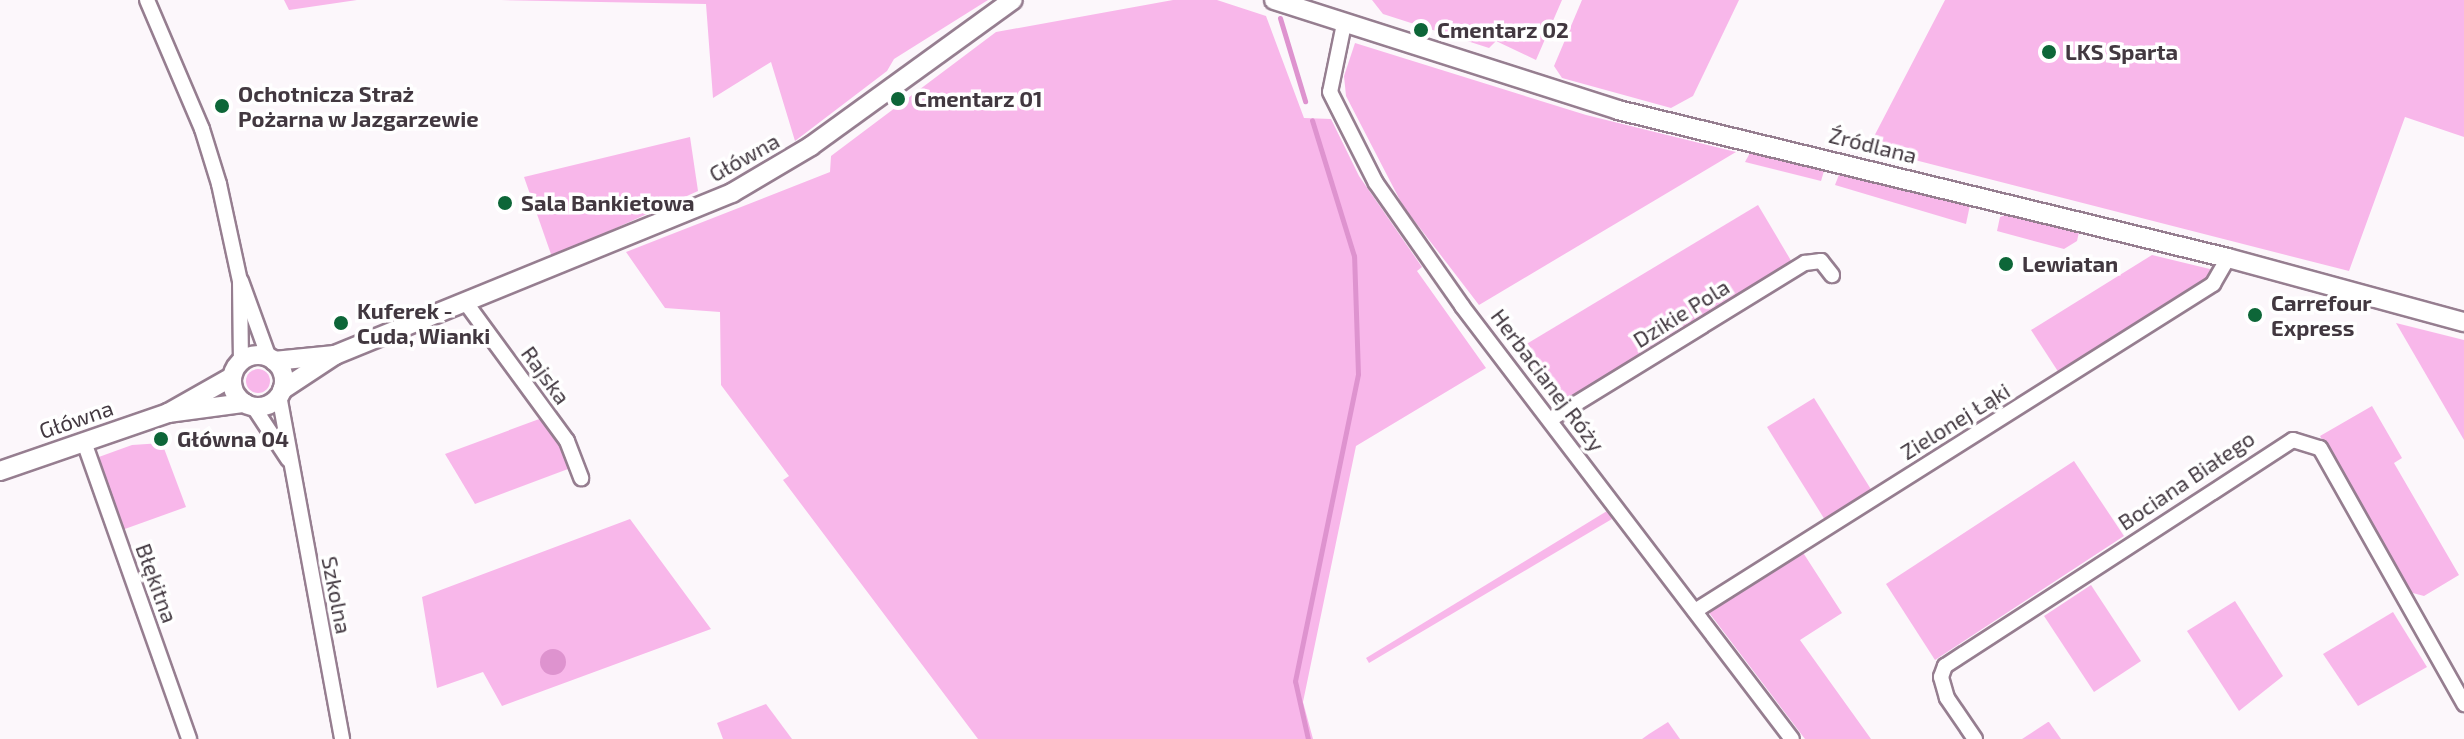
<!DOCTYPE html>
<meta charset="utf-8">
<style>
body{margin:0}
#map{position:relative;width:2464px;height:739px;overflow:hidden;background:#fcf7fb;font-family:"Exo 2",sans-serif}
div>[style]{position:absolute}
.green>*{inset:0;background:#f8b7ea}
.round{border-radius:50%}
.water>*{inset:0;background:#de93cf}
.stream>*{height:5px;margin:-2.5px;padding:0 2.5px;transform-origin:2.5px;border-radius:2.5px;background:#de93cf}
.roads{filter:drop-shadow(2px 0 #967e90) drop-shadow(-2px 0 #967e90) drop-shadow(0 2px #967e90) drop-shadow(0 -2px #967e90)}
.minor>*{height:14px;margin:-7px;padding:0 7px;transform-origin:7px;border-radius:7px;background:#fff}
.major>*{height:18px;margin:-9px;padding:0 9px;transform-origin:9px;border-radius:9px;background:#fff}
.major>.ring{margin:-9px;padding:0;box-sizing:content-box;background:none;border:18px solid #fff;border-radius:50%}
.dots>*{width:22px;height:22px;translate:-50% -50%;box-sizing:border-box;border:4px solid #fff;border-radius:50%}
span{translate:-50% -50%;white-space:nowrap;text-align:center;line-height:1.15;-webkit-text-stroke:7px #fff;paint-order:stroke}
.poi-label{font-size:22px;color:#423840;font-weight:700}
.left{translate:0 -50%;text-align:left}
.street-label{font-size:22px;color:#423840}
</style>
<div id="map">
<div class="green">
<div style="clip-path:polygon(284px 0,357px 0,289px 10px)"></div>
<div style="clip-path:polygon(501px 0,988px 0,894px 59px,887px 71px,795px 141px,771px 62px,713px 98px,706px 4px)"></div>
<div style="clip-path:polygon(1173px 0,1217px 0,1266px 16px,1304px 118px,1331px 119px,1359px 176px,1422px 267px,1417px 271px,1486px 368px,1356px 446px,1303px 702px,1313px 739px,978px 739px,783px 480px,789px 476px,721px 385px,720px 312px,665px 308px,626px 252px,830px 172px,831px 156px,996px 32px)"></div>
<div style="clip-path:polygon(1372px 0,1562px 0,1536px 60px,1496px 41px,1489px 48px,1383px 14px)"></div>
<div style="clip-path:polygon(1582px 0,1739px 0,1693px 96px,1671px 108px,1562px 78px,1554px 66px)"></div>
<div style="clip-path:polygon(1945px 0,2464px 0,2464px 137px,2405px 117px,2349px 271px,1868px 148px)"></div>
<div style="clip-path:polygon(1355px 43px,1586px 115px,1736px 152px,1479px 305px,1403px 206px,1346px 96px,1344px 76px)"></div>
<div style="clip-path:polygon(690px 137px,698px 191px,552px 257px,524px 177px)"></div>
<div style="clip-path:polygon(1751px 151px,1822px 168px,1824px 171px,1821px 181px,1745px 162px)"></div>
<div style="clip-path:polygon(1840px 172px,1970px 205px,1966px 224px,1835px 185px)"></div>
<div style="clip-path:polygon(1758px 205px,1793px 264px,1556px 406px,1518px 349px)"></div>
<div style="clip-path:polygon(2008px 214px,2079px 232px,2077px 241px,2064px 249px,1997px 231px,2000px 217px)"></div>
<div style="clip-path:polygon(2152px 255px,2214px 270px,2199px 287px,2059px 373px,2031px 330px)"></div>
<div style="clip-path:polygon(2396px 323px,2464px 340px,2464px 440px)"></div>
<div class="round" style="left:246px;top:369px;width:24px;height:24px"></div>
<div style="clip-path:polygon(1814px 398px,1872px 491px,1825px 520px,1767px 427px)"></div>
<div style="clip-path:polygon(2372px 406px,2402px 458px,2394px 463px,2459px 575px,2424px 596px,2409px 592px,2320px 436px)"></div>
<div style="clip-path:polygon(542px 418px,571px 459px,568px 469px,475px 504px,445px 454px)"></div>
<div style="clip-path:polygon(162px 443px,186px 507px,122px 530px,96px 458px,132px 445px)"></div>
<div style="clip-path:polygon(2074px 461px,2124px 536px,1935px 660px,1886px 584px)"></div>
<div style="clip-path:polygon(1607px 511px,1612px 519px,1369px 663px,1366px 658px)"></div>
<div style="clip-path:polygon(630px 519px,711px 629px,502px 706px,483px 672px,437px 688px,422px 597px)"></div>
<div style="clip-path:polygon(1802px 551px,1842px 613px,1800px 640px,1871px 739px,1805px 739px,1707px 610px)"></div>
<div style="clip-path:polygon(2091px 585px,2141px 661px,2094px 692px,2044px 616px)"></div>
<div style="clip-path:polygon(2235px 601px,2283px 676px,2239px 711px,2187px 631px)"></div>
<div style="clip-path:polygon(2393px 612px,2427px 667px,2358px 706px,2323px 654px)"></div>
<div style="clip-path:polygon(766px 704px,792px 739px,723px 739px,717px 723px)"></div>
<div style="clip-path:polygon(1668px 722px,1680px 739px,1642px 739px,1649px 734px)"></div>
<div style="clip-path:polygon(2049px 722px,2061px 739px,2022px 739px,2048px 722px)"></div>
</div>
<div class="water">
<div class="round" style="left:540px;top:649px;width:26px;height:26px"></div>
</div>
<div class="stream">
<div style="left:1280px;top:18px;width:87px;rotate:73.2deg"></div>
<div style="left:1308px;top:739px;width:59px;rotate:-102.6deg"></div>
<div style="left:1295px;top:681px;width:313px;rotate:-78.4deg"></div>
<div style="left:1358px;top:374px;width:118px;rotate:-91.9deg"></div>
<div style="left:1354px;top:256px;width:142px;rotate:-107.2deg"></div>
</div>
<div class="roads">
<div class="minor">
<div style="left:147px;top:0;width:140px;rotate:66.9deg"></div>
<div style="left:202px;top:129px;width:58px;rotate:72.8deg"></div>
<div style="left:219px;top:184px;width:99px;rotate:77.8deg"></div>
<div style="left:240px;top:281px;width:80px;rotate:89.3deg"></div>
<div style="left:1344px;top:24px;width:69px;rotate:101.6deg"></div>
<div style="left:1330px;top:92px;width:102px;rotate:63.2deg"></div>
<div style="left:1376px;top:183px;width:150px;rotate:55deg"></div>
<div style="left:1462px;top:306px;width:544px;rotate:52.69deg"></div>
<div style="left:241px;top:281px;width:82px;rotate:70deg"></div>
<div style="left:466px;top:303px;width:171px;rotate:53.8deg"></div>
<div style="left:567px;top:441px;width:40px;rotate:69deg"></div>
<div style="left:279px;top:395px;width:350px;rotate:79.6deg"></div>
<div style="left:253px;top:406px;width:64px;rotate:56.6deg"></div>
<div style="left:1551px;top:419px;width:298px;rotate:-31.6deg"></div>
<div style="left:1805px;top:263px;width:16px;rotate:-7deg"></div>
<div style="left:1821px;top:261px;width:18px;rotate:52deg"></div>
<div style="left:84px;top:442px;width:315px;rotate:70.5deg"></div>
<div style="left:1695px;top:611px;width:613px;rotate:-32.26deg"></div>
<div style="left:2213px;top:284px;width:30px;rotate:-60deg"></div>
<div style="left:1975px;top:739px;width:50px;rotate:-124.3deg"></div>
<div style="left:1947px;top:698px;width:22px;rotate:-106deg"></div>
<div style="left:1941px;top:677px;width:12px;rotate:-70deg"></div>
<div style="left:1945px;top:666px;width:415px;rotate:-33deg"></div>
<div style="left:2293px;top:440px;width:28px;rotate:17deg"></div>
<div style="left:2320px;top:448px;width:294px;rotate:60.6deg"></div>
</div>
<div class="major">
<div style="left:1274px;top:0;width:361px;rotate:17.7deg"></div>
<div style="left:1618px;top:110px;width:628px;rotate:13.64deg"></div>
<div style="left:2228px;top:258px;width:245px;rotate:15.2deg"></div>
<div class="ring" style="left:232px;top:355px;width:34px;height:34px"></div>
<div style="left:274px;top:361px;width:61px;rotate:-5.6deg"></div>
<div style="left:282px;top:390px;width:64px;rotate:-33.4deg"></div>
<div style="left:335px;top:355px;width:429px;rotate:-22.2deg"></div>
<div style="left:732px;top:193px;width:92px;rotate:-30.7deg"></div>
<div style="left:811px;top:146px;width:249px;rotate:-35.9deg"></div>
<div style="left:168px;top:413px;width:73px;rotate:-29.4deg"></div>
<div style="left:0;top:471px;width:178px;rotate:-19deg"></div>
<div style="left:168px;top:413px;width:77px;rotate:-7.5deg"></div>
</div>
</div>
<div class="dots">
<div style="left:1421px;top:30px;background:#0d6638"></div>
<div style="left:2049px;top:52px;background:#0d6638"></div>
<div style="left:898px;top:99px;background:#0d6638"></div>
<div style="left:222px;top:106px;background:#0d6638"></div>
<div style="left:505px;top:203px;background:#0d6638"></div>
<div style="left:2006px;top:264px;background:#0d6638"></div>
<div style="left:2255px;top:315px;background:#0d6638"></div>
<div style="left:341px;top:323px;background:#0d6638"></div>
<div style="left:161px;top:439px;background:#0d6638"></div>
</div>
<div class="poi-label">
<span class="left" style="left:1437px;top:30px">Cmentarz 02</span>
<span class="left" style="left:2065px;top:52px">LKS Sparta</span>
<span class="left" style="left:238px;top:106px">Ochotnicza Straż<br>Pożarna w Jazgarzewie</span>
<span class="left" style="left:914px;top:99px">Cmentarz 01</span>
<span class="left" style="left:521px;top:203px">Sala Bankietowa</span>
<span class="left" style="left:2022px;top:264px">Lewiatan</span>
<span class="left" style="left:2271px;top:315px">Carrefour<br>Express</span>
<span class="left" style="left:357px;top:323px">Kuferek -<br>Cuda, Wianki</span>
<span class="left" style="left:177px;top:439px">Główna 04</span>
</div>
<div class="street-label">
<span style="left:1873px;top:145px;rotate:14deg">Źródlana</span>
<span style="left:744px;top:157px;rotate:-29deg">Główna</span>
<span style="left:1681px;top:313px;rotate:-32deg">Dzikie Pola</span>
<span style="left:546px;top:375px;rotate:54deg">Rajska</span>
<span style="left:1548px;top:380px;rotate:53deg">Herbacianej Róży</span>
<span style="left:76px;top:419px;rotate:-19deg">Główna</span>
<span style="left:1955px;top:421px;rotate:-32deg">Zielonej Łąki</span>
<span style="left:2186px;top:480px;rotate:-34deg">Bociana Białego</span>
<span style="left:157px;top:583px;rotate:70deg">Błękitna</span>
<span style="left:337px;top:595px;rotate:79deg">Szkolna</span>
</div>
</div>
